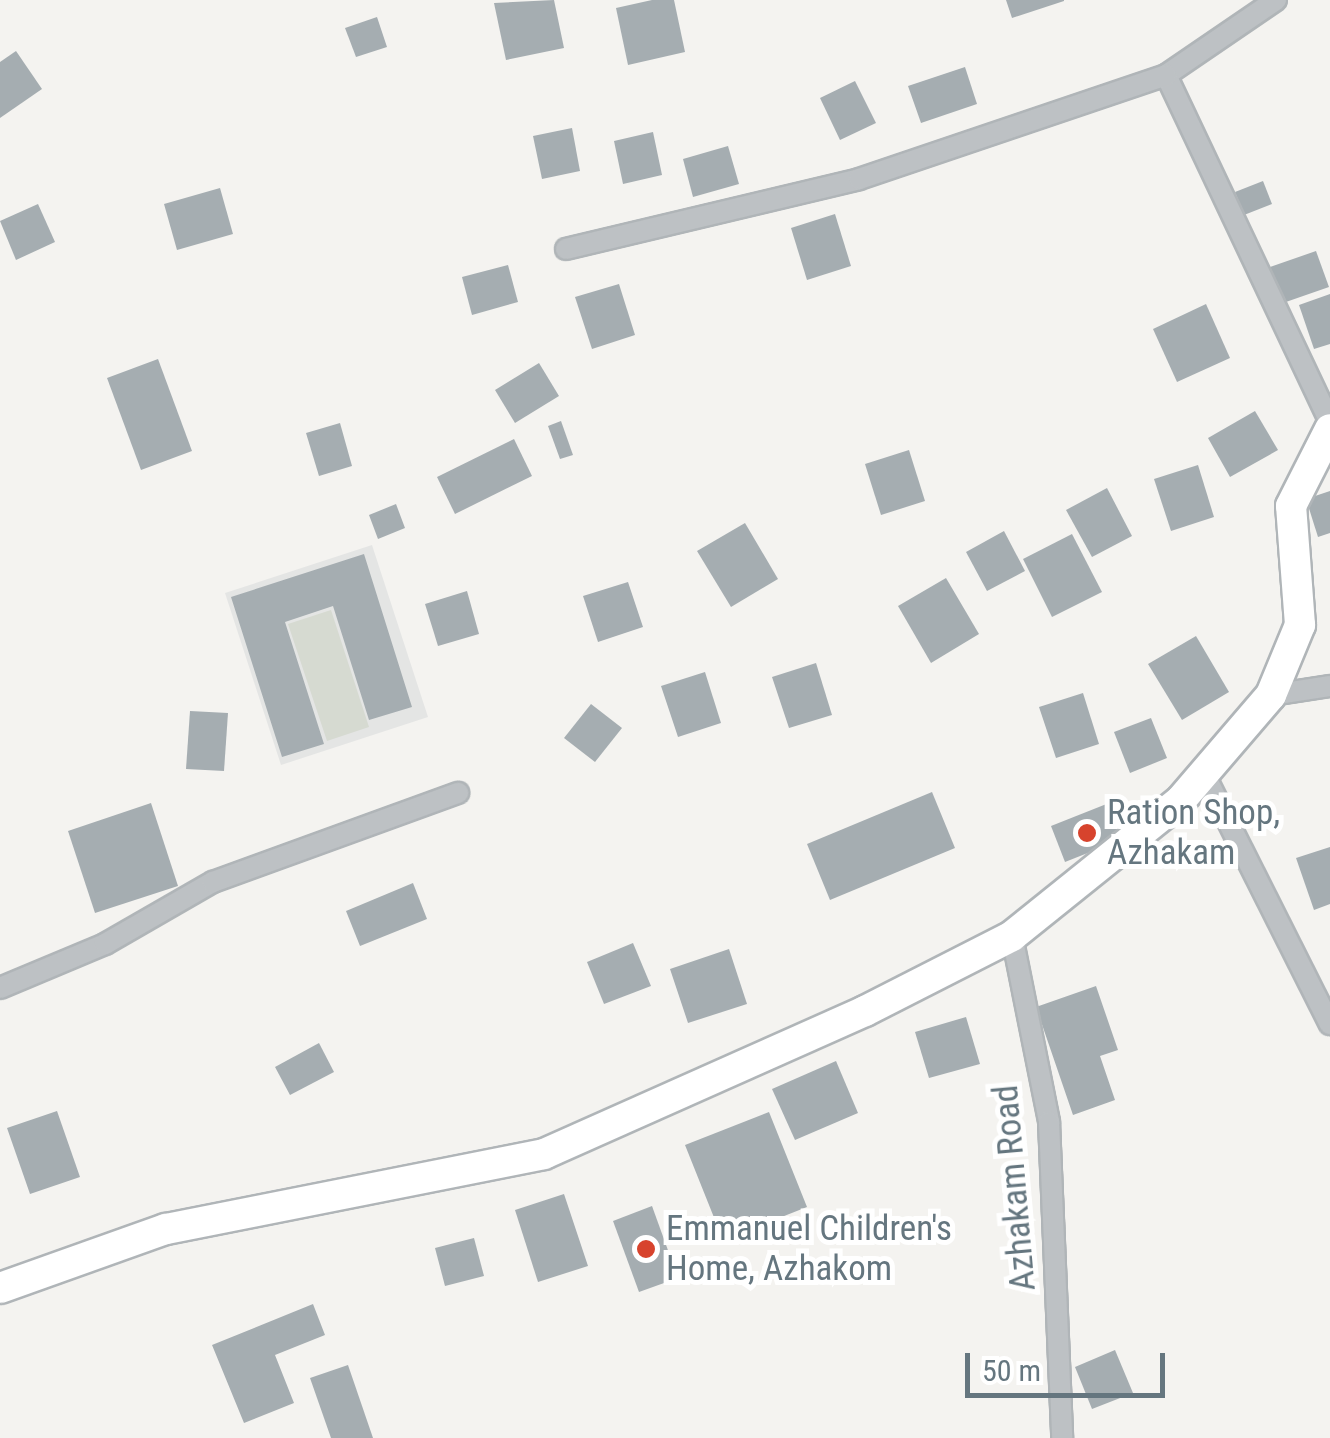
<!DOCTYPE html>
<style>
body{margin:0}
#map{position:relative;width:1330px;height:1438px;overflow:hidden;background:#f4f3f0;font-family:"Roboto Condensed",sans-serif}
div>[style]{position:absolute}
.built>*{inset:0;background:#e4e5e4}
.green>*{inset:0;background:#d6dad1}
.building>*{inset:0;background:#a5adb1}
.roads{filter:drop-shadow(2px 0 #b0b5b8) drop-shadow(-2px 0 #b0b5b8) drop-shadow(0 2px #b0b5b8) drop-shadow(0 -2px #b0b5b8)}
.street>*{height:20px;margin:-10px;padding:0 10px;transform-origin:10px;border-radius:10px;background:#bdc1c4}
.secondary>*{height:30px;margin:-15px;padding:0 15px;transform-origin:15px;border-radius:15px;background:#fff}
.dots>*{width:28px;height:28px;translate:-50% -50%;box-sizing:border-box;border:5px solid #fff;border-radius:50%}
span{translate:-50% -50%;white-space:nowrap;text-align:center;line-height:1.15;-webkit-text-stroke:10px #fff;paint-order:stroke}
.poi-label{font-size:35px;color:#65767f}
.left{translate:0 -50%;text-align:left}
.street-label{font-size:35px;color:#65767f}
.scale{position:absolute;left:965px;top:1353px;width:200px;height:45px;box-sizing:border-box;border:5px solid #65767f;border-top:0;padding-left:12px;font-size:30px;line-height:35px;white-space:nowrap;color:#65767f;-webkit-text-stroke:8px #fff;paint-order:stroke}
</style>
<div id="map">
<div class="built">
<div style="clip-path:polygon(372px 545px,428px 717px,281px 765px,225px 593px)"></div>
</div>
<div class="green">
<div style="clip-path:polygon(331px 610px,369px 727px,327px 741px,288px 624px)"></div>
</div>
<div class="building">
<div style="clip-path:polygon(554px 0,564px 48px,506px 60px,494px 3px)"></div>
<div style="clip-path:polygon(652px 0,674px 0,685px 52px,628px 65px,616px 8px)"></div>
<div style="clip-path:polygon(1006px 0,1064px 0,1064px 1px,1012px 18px)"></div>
<div style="clip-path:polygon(377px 17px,387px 47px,356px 57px,345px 28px)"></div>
<div style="clip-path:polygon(16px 51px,42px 89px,0 118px,0 62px)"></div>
<div style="clip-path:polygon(965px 67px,977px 104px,921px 123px,908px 86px)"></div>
<div style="clip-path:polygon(855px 81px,876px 123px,840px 140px,820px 98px)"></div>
<div style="clip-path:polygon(572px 128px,580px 171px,542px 179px,533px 136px)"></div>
<div style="clip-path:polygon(653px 132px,662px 175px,623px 184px,614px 141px)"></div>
<div style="clip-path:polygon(728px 146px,739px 184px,693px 197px,683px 159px)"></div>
<div style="clip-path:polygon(1263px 181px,1272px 204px,1244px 215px,1235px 192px)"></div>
<div style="clip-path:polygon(220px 188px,233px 234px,177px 250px,164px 204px)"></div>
<div style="clip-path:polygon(38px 204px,55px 242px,16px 260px,0 221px)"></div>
<div style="clip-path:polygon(835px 214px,851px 266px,807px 280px,791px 228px)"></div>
<div style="clip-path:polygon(1316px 251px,1329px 287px,1283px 303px,1270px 267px)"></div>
<div style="clip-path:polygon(508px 265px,518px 302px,472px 315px,462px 277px)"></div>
<div style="clip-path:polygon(619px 284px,635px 335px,592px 349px,575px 297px)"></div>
<div style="clip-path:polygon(1330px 294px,1330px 344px,1314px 349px,1299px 305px)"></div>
<div style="clip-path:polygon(1206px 304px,1230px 358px,1177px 382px,1153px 329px)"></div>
<div style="clip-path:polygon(158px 359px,192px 451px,141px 470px,107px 378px)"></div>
<div style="clip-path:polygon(539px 363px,559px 396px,515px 423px,495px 390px)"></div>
<div style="clip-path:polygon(1255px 411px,1278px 450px,1230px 477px,1208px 438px)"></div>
<div style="clip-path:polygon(561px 421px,573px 455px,560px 459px,548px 426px)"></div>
<div style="clip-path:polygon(340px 423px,352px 466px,319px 476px,306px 433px)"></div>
<div style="clip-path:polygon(514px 439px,532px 476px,455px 514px,437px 477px)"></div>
<div style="clip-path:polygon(909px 450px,925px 501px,881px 515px,865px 464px)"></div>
<div style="clip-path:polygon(1198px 465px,1214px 517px,1171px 531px,1154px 479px)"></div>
<div style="clip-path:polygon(1107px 488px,1132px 536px,1092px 557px,1066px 510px)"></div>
<div style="clip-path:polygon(1330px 491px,1330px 533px,1318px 537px,1306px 499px)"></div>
<div style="clip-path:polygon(396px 504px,405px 528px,378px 539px,369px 515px)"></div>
<div style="clip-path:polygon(745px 523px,778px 579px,731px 607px,697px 551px)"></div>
<div style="clip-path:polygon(1004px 531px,1025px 571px,987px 591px,966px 552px)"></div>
<div style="clip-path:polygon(1072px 534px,1102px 592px,1052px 617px,1023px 559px)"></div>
<div style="clip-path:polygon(364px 554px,412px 707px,369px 720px,333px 606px,285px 622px,324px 744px,282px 757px,231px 597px)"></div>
<div style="clip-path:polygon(946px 578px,979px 634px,931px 663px,898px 606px)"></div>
<div style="clip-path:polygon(628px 582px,643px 627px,598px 642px,583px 596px)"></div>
<div style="clip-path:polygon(467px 591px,479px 634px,438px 646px,425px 604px)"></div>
<div style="clip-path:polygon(1196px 636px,1229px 692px,1182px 720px,1148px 664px)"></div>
<div style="clip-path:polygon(816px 663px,832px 715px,789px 728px,772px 677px)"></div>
<div style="clip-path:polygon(705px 672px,721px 723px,678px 737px,661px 686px)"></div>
<div style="clip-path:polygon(1083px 693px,1099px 744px,1056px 758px,1039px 707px)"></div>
<div style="clip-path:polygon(591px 704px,622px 728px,595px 762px,564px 738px)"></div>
<div style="clip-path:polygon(190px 711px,228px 713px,224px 771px,186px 769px)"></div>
<div style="clip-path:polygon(1151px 718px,1167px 758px,1130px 773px,1114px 732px)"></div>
<div style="clip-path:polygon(932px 792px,955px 848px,830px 900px,807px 844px)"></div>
<div style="clip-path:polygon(151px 803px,178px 886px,95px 913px,68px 831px)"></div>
<div style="clip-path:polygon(1109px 803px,1123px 839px,1065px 862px,1051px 826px)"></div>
<div style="clip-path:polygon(1330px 847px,1330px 904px,1314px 910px,1296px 858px)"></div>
<div style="clip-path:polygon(413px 883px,427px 919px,360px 946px,346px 911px)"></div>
<div style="clip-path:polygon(633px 943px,651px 986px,604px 1004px,587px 962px)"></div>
<div style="clip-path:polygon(729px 949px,747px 1004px,688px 1023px,670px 969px)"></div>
<div style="clip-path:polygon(1096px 986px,1118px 1050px,1100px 1056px,1115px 1100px,1073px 1115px,1036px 1007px)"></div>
<div style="clip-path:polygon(966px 1017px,980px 1064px,929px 1078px,915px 1032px)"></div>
<div style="clip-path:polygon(319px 1043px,334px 1072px,290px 1095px,275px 1067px)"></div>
<div style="clip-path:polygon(836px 1061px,858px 1113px,795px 1140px,772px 1089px)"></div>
<div style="clip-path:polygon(57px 1111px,80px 1177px,30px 1194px,7px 1128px)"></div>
<div style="clip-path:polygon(769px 1112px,807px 1207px,723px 1240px,685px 1145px)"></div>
<div style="clip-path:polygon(564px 1194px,588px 1266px,538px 1282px,515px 1210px)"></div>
<div style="clip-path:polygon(652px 1206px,678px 1278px,639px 1292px,613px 1221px)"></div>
<div style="clip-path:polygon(474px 1238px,484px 1276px,445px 1286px,435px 1248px)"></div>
<div style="clip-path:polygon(313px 1304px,325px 1335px,275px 1355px,294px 1403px,244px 1423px,212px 1345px)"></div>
<div style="clip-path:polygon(1115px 1350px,1133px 1393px,1092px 1409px,1075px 1367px)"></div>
<div style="clip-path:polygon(348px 1365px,373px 1438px,331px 1438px,310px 1378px)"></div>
</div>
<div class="roads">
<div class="street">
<div style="left:1276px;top:0;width:133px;rotate:145.7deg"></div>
<div style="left:1166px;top:75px;width:384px;rotate:64.7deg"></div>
<div style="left:566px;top:249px;width:301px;rotate:-13.4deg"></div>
<div style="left:859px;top:179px;width:324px;rotate:-18.7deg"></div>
<div style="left:1271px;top:695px;width:60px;rotate:-8.7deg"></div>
<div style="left:1204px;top:774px;width:280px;rotate:63.3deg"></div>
<div style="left:1012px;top:936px;width:190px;rotate:78.7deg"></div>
<div style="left:1049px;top:1122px;width:316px;rotate:87.6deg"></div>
<div style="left:0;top:988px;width:114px;rotate:-22.7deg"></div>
<div style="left:105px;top:944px;width:125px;rotate:-29.9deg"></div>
<div style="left:213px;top:882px;width:261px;rotate:-20deg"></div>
</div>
<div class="secondary">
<div style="left:0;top:1288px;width:176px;rotate:-19.6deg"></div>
<div style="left:166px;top:1229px;width:385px;rotate:-11.2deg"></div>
<div style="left:544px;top:1154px;width:351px;rotate:-24deg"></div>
<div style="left:865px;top:1011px;width:165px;rotate:-27deg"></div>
<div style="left:1012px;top:936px;width:217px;rotate:-38.8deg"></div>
<div style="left:1181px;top:800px;width:138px;rotate:-49.4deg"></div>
<div style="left:1271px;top:695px;width:76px;rotate:-67.5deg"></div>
<div style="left:1300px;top:625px;width:119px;rotate:-94.3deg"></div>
<div style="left:1291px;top:506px;width:86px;rotate:-63.1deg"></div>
</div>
</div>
<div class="dots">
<div style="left:1087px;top:833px;background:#d7432d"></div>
<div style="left:646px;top:1249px;background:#d7432d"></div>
</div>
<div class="poi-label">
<span class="left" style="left:1107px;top:833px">Ration Shop,<br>Azhakam</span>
<span class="left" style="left:666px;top:1249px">Emmanuel Children's<br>Home, Azhakom</span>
</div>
<div class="street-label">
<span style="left:1015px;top:1188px;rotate:-95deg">Azhakam Road</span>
</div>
<div class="scale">50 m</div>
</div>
